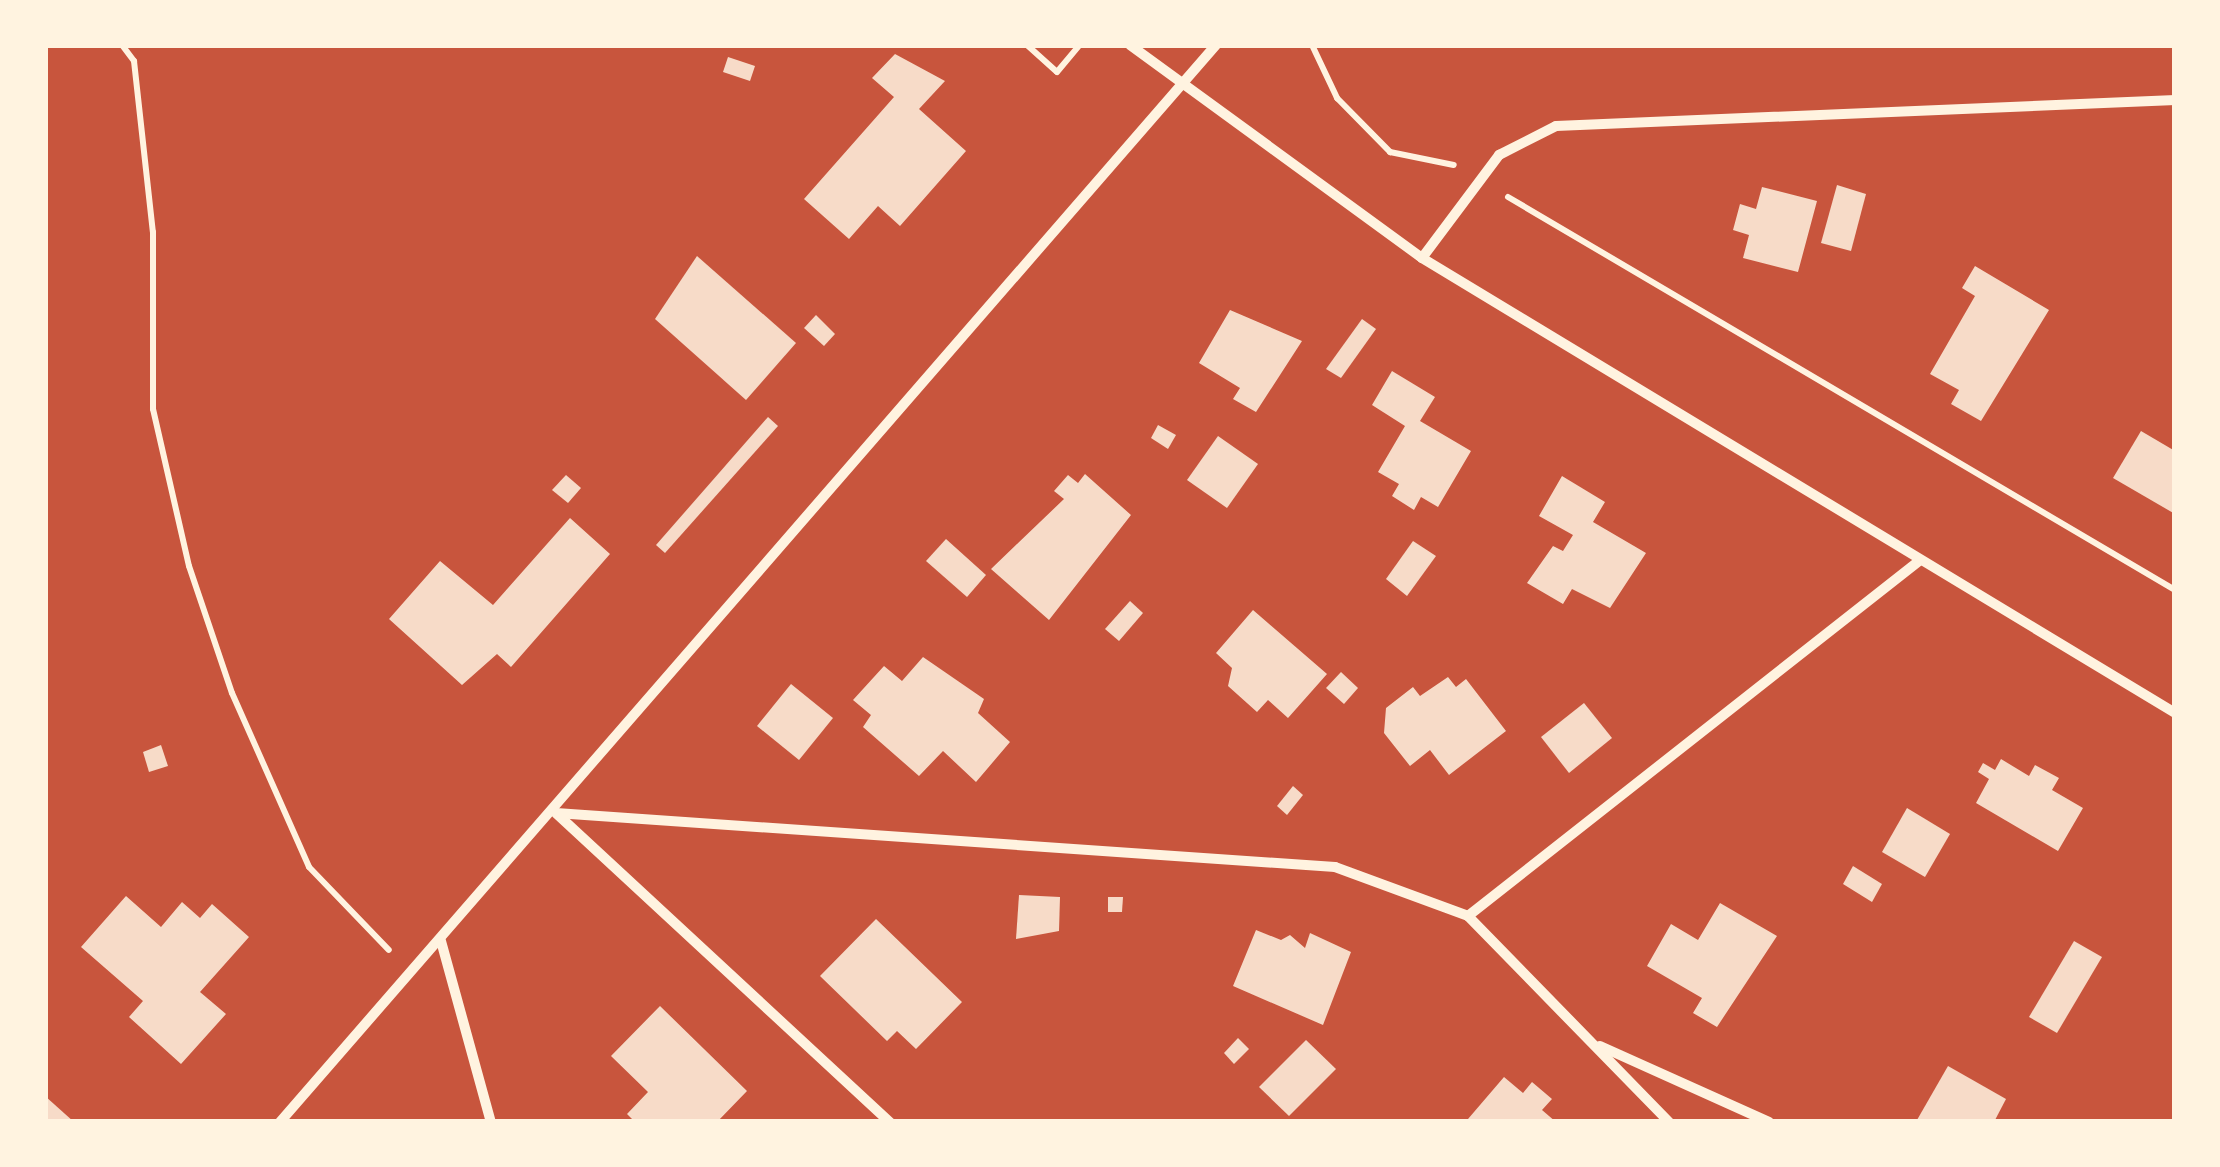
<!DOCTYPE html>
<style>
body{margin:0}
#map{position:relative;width:2220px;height:1167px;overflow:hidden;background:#c8553d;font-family:"Golos Text",sans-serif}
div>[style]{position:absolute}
.building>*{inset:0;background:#f7dbc8}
.path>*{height:6px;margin:-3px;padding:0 3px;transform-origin:3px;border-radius:3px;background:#fff3e0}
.minor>*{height:10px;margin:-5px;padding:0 5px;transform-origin:5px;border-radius:5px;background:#fff3e0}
span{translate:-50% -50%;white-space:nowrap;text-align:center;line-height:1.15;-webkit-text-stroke:8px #fff3e0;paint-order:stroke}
.frame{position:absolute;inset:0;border:48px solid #fff3e0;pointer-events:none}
</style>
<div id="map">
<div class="building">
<div style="clip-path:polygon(895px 54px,945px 81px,919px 109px,966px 151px,900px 226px,878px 206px,849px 239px,804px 199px,894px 97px,872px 78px)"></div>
<div style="clip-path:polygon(728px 57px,755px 66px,750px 81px,723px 72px)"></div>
<div style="clip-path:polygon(1837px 185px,1866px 194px,1851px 251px,1821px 243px)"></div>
<div style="clip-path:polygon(1762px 187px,1817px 201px,1798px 272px,1743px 258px,1749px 235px,1733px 230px,1740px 204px,1756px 209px)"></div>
<div style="clip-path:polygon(697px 256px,796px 343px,746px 400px,655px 319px)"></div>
<div style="clip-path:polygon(1975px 266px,2049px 310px,1981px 421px,1951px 404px,1959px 390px,1930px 374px,1975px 296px,1962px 288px)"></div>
<div style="clip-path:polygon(1230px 310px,1302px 341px,1256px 412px,1233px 399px,1240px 388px,1199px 363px)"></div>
<div style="clip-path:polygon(816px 315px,835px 334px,824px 346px,804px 328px)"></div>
<div style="clip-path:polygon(1362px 319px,1376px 329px,1341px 378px,1326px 369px)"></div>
<div style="clip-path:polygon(1392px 371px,1435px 397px,1420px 421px,1471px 451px,1438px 507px,1421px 497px,1414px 510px,1392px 496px,1399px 484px,1378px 472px,1405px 426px,1372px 405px)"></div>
<div style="clip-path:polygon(768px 417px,778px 426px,665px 553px,656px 545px)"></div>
<div style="clip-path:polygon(1158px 425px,1176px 435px,1168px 449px,1151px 438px)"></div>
<div style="clip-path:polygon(2141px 431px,2175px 451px,2175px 514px,2113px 478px)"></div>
<div style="clip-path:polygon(1218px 436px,1258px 464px,1227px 508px,1187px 480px)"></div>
<div style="clip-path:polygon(1085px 474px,1131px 515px,1049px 620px,991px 569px,1064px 499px,1054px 491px,1068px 475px,1078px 483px)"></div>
<div style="clip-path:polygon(566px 475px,581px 488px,568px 503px,552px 490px)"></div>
<div style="clip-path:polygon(1562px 476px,1605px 502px,1593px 522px,1646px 553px,1610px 608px,1572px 589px,1563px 604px,1527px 583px,1553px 546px,1563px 551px,1573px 535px,1539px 516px)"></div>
<div style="clip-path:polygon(570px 518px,610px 554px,511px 667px,497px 654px,462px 685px,389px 619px,440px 561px,493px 605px)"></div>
<div style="clip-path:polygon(946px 539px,986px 575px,967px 597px,926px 561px)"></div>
<div style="clip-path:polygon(1413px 541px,1436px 556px,1407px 596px,1386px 579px)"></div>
<div style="clip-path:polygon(1130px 601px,1143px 613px,1119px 641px,1105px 629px)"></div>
<div style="clip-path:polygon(1253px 610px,1327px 674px,1288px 718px,1268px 700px,1257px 712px,1228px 686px,1232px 668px,1216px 653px)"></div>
<div style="clip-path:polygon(923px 657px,984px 699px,978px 713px,1010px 742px,976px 782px,943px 751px,919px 776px,863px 727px,871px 715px,853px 700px,884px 666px,902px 681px)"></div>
<div style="clip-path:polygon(1341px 672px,1358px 688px,1344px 704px,1326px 688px)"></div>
<div style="clip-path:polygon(1448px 677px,1456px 687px,1466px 679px,1506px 731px,1449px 775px,1430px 750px,1410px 766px,1384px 733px,1386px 708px,1413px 687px,1420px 696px)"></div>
<div style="clip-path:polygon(791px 684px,833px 718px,799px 760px,757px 726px)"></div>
<div style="clip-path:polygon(1584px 703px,1612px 738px,1569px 773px,1541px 737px)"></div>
<div style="clip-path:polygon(161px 745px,168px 766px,149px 772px,143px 752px)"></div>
<div style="clip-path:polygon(2001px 759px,2029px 776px,2035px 765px,2059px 778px,2052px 790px,2083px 808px,2058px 851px,1976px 803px,1989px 779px,1978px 772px,1983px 763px,1995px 770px)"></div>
<div style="clip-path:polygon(1293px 786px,1303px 795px,1287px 815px,1277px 806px)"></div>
<div style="clip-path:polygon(1907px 808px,1950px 834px,1925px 877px,1882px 852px)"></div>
<div style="clip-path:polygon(1853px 866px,1882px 884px,1872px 902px,1843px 884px)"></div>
<div style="clip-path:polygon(1019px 895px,1060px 897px,1059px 931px,1016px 939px)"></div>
<div style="clip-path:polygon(126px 896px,161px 927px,182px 902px,200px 918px,212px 904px,249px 937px,200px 992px,226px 1014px,181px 1064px,129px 1017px,143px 1001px,81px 947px)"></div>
<div style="clip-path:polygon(1108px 897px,1123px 897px,1122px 912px,1108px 912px)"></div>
<div style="clip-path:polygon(1720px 903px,1777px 936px,1717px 1027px,1693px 1013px,1702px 998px,1647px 966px,1671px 924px,1698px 940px)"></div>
<div style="clip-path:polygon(876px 919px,962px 1002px,916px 1049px,897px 1031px,887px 1041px,820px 976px)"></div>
<div style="clip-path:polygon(1256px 930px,1281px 940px,1290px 935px,1305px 948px,1310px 933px,1351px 952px,1323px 1025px,1233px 986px)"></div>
<div style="clip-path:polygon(2074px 941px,2102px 957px,2057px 1033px,2029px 1017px)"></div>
<div style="clip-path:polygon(660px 1006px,747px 1091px,717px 1122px,635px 1122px,627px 1114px,648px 1092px,611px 1056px)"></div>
<div style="clip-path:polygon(1238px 1038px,1249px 1049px,1234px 1064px,1224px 1053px)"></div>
<div style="clip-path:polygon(1306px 1040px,1336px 1069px,1289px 1116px,1259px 1087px)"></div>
<div style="clip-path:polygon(1948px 1066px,2006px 1099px,1994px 1122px,1917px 1120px)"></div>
<div style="clip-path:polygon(1504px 1077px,1523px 1093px,1532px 1082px,1552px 1099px,1542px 1110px,1556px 1122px,1468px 1119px)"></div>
<div style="clip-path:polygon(45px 1096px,74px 1122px,45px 1122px)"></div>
</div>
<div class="path">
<div style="left:122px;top:45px;width:20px;rotate:53deg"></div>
<div style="left:134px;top:61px;width:172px;rotate:83.7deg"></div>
<div style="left:153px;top:232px;width:177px;rotate:90deg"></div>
<div style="left:153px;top:409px;width:161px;rotate:77.1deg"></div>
<div style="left:189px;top:566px;width:134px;rotate:71.3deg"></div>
<div style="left:232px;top:693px;width:190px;rotate:66.1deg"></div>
<div style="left:309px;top:867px;width:115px;rotate:46.1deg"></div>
<div style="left:1027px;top:45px;width:40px;rotate:42deg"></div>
<div style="left:1057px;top:72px;width:35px;rotate:-50deg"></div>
<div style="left:1312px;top:45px;width:59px;rotate:64.7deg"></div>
<div style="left:1337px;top:98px;width:76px;rotate:45.5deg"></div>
<div style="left:1390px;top:152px;width:65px;rotate:11.5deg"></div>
<div style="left:1508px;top:197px;width:774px;rotate:30.51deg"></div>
</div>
<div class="minor">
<div style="left:1130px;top:45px;width:361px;rotate:36.1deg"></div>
<div style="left:1422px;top:258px;width:880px;rotate:31.14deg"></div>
<div style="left:1422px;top:258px;width:129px;rotate:-53.2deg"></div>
<div style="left:1499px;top:155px;width:64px;rotate:-27deg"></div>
<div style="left:1556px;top:126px;width:620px;rotate:-2.41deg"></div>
<div style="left:556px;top:813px;width:781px;rotate:3.97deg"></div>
<div style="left:1335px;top:867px;width:142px;rotate:20.2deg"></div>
<div style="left:1468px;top:916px;width:288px;rotate:45.7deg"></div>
<div style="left:557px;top:814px;width:454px;rotate:42.8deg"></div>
<div style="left:1468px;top:916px;width:574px;rotate:-38.21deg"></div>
<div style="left:441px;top:941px;width:188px;rotate:74.6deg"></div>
<div style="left:1600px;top:1046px;width:185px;rotate:24.2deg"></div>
<div style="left:280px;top:1122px;width:1427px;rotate:-49.01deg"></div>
</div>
<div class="frame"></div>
</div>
